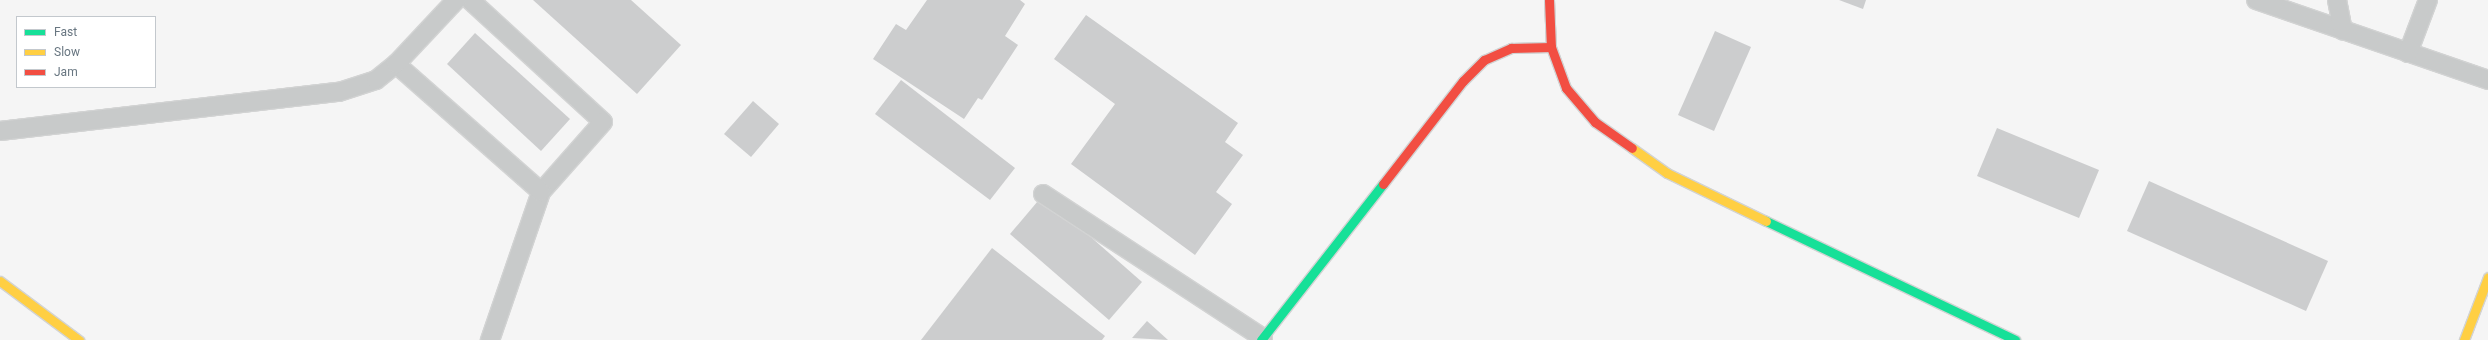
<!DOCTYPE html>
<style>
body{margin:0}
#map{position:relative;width:2488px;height:340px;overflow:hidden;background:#f5f5f5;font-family:Roboto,sans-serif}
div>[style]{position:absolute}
.building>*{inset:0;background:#cccdce}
.roads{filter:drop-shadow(1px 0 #d2d3d3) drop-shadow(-1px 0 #d2d3d3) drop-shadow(0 1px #d2d3d3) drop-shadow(0 -1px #d2d3d3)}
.lane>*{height:18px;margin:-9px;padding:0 9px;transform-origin:9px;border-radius:9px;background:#c8caca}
.fast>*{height:9px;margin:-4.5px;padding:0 4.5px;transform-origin:4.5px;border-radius:4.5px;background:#16e098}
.slow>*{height:9px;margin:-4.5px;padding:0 4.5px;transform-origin:4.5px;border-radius:4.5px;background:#ffcf43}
.jam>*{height:9px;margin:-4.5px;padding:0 4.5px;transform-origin:4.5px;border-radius:4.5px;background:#f24e42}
span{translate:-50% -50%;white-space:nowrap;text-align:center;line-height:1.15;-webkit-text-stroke:4px #fff;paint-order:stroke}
.legend{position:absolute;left:16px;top:16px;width:140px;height:72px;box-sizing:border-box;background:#fff;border:1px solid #c3c8cd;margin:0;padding:5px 7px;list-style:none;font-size:12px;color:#687681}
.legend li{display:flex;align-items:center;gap:8px;height:20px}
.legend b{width:20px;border:1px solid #c3c8cd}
</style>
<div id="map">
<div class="building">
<div style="clip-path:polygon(533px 0,631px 0,681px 45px,637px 94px)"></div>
<div style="clip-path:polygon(927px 0,1020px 0,1025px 4px,1005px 36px,1018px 45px,982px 100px,978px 98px,964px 119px,873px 59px,896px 24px,906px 30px)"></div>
<div style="clip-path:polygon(1839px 0,1866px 0,1863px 9px)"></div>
<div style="clip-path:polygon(1086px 15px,1238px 123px,1225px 142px,1243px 155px,1216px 192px,1232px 204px,1195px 255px,1071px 164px,1115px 104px,1054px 59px)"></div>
<div style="clip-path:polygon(1715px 31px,1751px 47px,1714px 131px,1678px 115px)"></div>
<div style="clip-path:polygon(475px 33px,570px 119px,541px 151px,447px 64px)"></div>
<div style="clip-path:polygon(901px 80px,1015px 168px,990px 200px,875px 114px)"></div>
<div style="clip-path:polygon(753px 101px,779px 124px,751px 157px,724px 134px)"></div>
<div style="clip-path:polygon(1997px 128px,2099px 170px,2079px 218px,1977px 176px)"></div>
<div style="clip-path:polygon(2149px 181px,2328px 261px,2306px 311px,2127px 231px)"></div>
<div style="clip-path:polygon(1043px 195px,1142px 282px,1109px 320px,1010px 234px)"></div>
<div style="clip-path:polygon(992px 248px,1105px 336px,1102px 340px,921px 340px)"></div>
<div style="clip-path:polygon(1147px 321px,1168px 340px,1132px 338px)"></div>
</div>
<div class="roads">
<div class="lane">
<div style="left:470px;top:0;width:180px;rotate:42.5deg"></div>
<div style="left:603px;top:122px;width:94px;rotate:131.5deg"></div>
<div style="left:541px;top:192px;width:157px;rotate:109deg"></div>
<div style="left:2256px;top:0;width:245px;rotate:19deg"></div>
<div style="left:2337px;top:0;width:31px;rotate:79deg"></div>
<div style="left:2408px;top:53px;width:57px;rotate:-69.3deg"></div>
<div style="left:396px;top:64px;width:193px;rotate:41.4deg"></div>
<div style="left:0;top:131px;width:341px;rotate:-6.6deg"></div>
<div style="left:339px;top:92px;width:39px;rotate:-18deg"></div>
<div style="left:376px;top:80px;width:26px;rotate:-39deg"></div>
<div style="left:396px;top:64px;width:88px;rotate:-46.8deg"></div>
<div style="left:1043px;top:194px;width:263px;rotate:33.2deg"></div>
</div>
<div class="fast">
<div style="left:1766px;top:221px;width:276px;rotate:25.5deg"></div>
<div style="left:1261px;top:340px;width:198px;rotate:-52deg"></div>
</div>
<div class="slow">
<div style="left:1632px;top:148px;width:43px;rotate:35.5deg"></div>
<div style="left:1667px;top:173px;width:110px;rotate:25.9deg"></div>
<div style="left:0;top:281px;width:99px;rotate:36.8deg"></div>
<div style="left:2464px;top:340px;width:67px;rotate:-69.1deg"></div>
</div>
<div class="jam">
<div style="left:1549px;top:0;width:47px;rotate:87.6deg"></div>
<div style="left:1551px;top:47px;width:44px;rotate:69.9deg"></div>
<div style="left:1566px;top:88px;width:45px;rotate:49.5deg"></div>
<div style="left:1595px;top:122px;width:45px;rotate:35.1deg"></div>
<div style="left:1383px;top:184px;width:130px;rotate:-52.2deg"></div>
<div style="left:1463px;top:81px;width:30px;rotate:-45deg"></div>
<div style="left:1484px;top:60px;width:30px;rotate:-24deg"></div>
<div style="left:1511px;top:48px;width:40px;rotate:-1.4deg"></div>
</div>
</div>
<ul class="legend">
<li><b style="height:5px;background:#16e098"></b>Fast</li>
<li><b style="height:5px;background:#ffcf43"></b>Slow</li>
<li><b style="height:5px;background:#f24e42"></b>Jam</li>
</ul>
</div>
